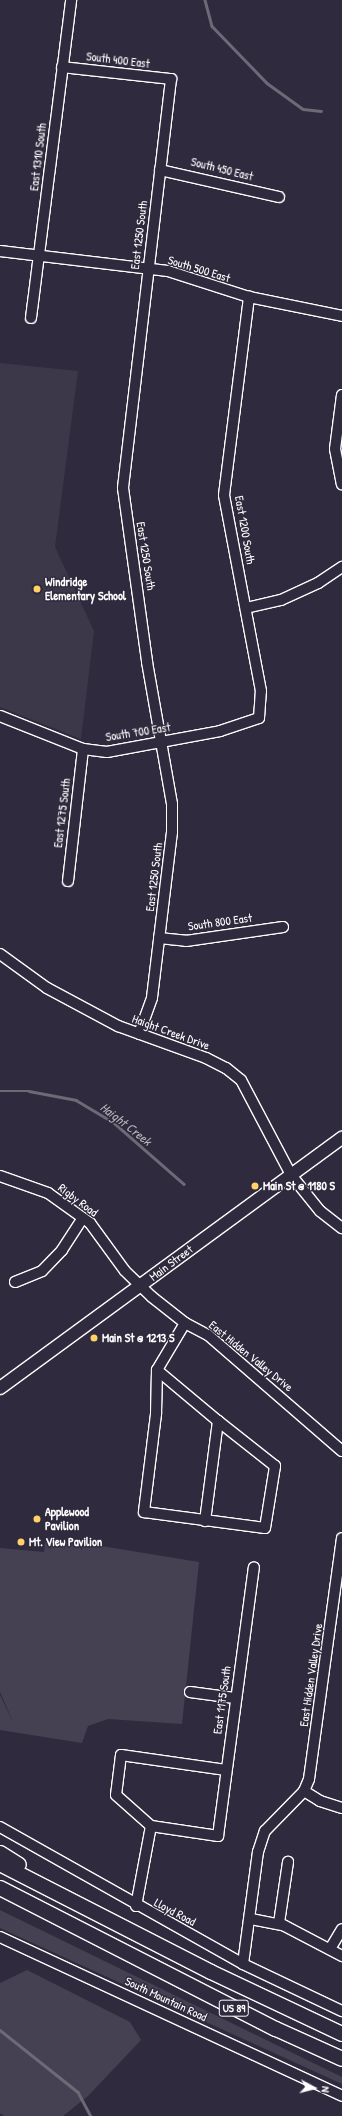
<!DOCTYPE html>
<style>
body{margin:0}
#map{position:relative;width:342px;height:2116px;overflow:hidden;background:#2f2a3d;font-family:"Patrick Hand",sans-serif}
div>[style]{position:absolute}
.built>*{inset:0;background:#3c3749}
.green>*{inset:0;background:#464152}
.stream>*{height:2.5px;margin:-1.25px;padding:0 1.25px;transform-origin:1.25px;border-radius:1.25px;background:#6d6a77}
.roads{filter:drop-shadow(1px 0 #fff) drop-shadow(-1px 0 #fff) drop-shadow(0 1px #fff) drop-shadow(0 -1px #fff)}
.minor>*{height:10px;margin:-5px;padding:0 5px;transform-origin:5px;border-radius:5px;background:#2f2a3d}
.major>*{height:12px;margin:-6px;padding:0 6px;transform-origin:6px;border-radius:6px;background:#2f2a3d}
.highway>*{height:14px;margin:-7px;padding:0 7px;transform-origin:7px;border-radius:7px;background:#2f2a3d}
.dots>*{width:11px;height:11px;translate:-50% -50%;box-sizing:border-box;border:2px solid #2f2a3d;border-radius:50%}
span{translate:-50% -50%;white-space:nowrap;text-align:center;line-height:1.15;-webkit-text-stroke:3px #2f2a3d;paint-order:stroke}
.shield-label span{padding:1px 3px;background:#2f2a3d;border:1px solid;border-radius:3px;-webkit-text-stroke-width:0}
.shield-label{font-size:11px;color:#fff;font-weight:700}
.street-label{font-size:12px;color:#fff}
.poi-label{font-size:12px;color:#fff;font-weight:700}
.left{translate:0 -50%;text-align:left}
.water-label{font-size:13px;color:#b6b4bb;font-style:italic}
.north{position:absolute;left:294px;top:2068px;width:40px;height:40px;-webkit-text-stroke:3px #2f2a3d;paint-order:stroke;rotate:97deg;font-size:11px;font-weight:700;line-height:16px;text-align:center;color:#fff}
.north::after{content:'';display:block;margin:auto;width:14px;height:18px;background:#fff;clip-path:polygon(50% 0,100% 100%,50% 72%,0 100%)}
</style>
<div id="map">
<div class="built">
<div style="clip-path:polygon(0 363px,78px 371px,55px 547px,94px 631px,81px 739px,0 707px)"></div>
</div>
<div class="green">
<div style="clip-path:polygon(46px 1537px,199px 1562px,182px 1724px,108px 1719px,88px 1726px,82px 1743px,0 1730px,0 1695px,15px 1726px,0 1692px,0 1548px,44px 1552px)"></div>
<div style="clip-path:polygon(0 1910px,342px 2077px,342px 2084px,0 1928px)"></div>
<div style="clip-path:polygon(27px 1970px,130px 2022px,141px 2040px,88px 2096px,63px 2116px,4px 2116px,0 2113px,0 1983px)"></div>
</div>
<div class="stream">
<div style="left:205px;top:0;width:27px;rotate:75deg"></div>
<div style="left:212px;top:26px;width:79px;rotate:46deg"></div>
<div style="left:267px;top:83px;width:44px;rotate:35.8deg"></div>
<div style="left:303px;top:109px;width:18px;rotate:6deg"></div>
<div style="left:0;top:1091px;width:29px"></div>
<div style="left:29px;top:1091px;width:48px;rotate:10.8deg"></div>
<div style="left:76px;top:1100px;width:43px;rotate:30.7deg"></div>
<div style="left:113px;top:1122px;width:94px;rotate:41.1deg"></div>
<div style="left:0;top:2030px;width:100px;rotate:38.5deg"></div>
<div style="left:78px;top:2092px;width:27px;rotate:62deg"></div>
</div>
<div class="roads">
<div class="minor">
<div style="left:62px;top:67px;width:110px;rotate:6.3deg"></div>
<div style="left:171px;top:79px;width:412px;rotate:96.7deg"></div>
<div style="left:123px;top:488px;width:176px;rotate:82.1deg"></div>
<div style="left:147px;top:662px;width:144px;rotate:80deg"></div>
<div style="left:172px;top:804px;width:28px;rotate:90deg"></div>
<div style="left:172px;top:832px;width:167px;rotate:96.9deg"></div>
<div style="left:152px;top:998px;width:38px;rotate:110deg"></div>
<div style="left:160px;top:170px;width:122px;rotate:12.8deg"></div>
<div style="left:0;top:251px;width:169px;rotate:6.8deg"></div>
<div style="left:168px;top:271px;width:85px;rotate:17.8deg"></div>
<div style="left:249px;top:297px;width:95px;rotate:11.5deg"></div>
<div style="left:31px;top:318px;width:321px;rotate:-82.8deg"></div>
<div style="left:342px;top:395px;width:54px;rotate:97.4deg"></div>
<div style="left:335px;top:449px;width:36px;rotate:79deg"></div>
<div style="left:246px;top:608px;width:36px;rotate:-13deg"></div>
<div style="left:281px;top:600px;width:41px;rotate:-24.7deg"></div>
<div style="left:318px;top:583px;width:29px;rotate:-34deg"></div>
<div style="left:0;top:716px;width:89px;rotate:21.7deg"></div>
<div style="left:83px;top:749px;width:24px;rotate:7deg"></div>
<div style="left:107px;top:752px;width:115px;rotate:-10.5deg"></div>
<div style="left:220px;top:731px;width:41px;rotate:-18.4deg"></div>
<div style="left:259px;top:718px;width:27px;rotate:-86deg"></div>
<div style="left:261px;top:691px;width:199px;rotate:-100.7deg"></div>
<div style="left:224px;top:495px;width:200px;rotate:-82.8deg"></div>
<div style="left:68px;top:881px;width:133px;rotate:-83.5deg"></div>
<div style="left:159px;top:938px;width:27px;rotate:6deg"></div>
<div style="left:186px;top:941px;width:98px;rotate:-8.2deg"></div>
<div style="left:0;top:954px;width:58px;rotate:35.9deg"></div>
<div style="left:47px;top:988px;width:81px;rotate:28.2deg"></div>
<div style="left:118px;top:1026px;width:94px;rotate:20deg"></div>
<div style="left:206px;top:1058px;width:22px;rotate:27deg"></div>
<div style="left:226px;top:1068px;width:19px;rotate:39deg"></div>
<div style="left:241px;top:1080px;width:107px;rotate:62.2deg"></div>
<div style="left:291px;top:1175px;width:46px;rotate:51.1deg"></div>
<div style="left:320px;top:1211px;width:28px;rotate:38deg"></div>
<div style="left:0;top:1176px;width:51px;rotate:19.5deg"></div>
<div style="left:48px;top:1193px;width:52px;rotate:35.5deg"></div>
<div style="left:90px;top:1223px;width:59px;rotate:53.9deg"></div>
<div style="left:125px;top:1271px;width:37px;rotate:44deg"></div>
<div style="left:152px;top:1297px;width:42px;rotate:38.2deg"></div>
<div style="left:185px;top:1323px;width:26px;rotate:28deg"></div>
<div style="left:208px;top:1335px;width:177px;rotate:40.9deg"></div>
<div style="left:15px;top:1282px;width:29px;rotate:-22deg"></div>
<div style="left:42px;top:1271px;width:29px;rotate:-46deg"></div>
<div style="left:62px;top:1250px;width:38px;rotate:-57deg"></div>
<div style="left:185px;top:1323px;width:55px;rotate:120.8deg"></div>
<div style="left:157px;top:1370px;width:44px;rotate:91.3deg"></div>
<div style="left:156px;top:1414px;width:99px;rotate:97deg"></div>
<div style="left:144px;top:1512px;width:122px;rotate:7.5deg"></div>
<div style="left:265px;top:1528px;width:63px;rotate:-80.8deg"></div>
<div style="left:275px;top:1466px;width:73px;rotate:-141.7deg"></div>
<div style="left:157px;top:1370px;width:80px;rotate:39.9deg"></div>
<div style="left:218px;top:1421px;width:101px;rotate:97.4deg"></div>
<div style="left:190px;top:1692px;width:45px;rotate:7.6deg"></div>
<div style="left:226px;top:1770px;width:106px;rotate:-171.9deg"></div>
<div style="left:121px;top:1755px;width:40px;rotate:97.1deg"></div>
<div style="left:116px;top:1795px;width:47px;rotate:41.5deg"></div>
<div style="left:151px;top:1826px;width:68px;rotate:8.5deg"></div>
<div style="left:218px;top:1836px;width:271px;rotate:-82.4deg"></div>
<div style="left:304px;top:1791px;width:19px;rotate:32deg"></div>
<div style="left:320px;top:1801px;width:23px;rotate:18deg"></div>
<div style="left:0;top:1827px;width:279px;rotate:29.4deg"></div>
<div style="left:243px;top:1964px;width:110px;rotate:25.4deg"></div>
<div style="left:136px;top:1906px;width:81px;rotate:-79.4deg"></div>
<div style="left:251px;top:1919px;width:33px;rotate:11deg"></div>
<div style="left:283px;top:1925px;width:67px;rotate:27.7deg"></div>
<div style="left:279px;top:1923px;width:62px;rotate:-81.6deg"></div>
<div style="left:0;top:1937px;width:377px;rotate:24.9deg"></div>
<div style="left:330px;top:1949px;width:23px;rotate:-59deg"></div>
<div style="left:243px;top:1964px;width:113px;rotate:-82.4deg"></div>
<div style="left:258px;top:1852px;width:22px;rotate:-72deg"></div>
<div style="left:265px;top:1831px;width:56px;rotate:-45.7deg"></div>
<div style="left:304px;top:1791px;width:13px;rotate:-67deg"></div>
<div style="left:309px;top:1779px;width:243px;rotate:-82.2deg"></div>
</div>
<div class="major">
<div style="left:0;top:1388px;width:424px;rotate:-36.2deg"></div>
</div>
<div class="highway">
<div style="left:0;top:1853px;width:22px;rotate:32deg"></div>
<div style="left:0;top:1864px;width:237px;rotate:27.1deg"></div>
<div style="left:211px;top:1972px;width:145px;rotate:25.3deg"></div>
<div style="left:0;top:1888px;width:310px;rotate:27.1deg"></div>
<div style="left:276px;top:2029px;width:72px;rotate:24.4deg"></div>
</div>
</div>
<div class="dots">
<div style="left:37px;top:589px;background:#ffd166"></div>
<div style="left:255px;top:1186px;background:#ffd166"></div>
<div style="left:94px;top:1338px;background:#ffd166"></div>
<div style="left:37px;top:1519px;background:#ffd166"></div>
<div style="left:21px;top:1542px;background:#ffd166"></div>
</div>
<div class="shield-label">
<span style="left:234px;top:2008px">US 89</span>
</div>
<div class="street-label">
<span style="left:118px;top:60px;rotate:7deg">South 400 East</span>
<span style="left:38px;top:157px;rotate:-83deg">East 1310 South</span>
<span style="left:222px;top:169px;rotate:14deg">South 450 East</span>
<span style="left:139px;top:235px;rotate:-83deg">East 1250 South</span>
<span style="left:199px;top:269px;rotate:17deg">South 500 East</span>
<span style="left:245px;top:530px;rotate:80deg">East 1200 South</span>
<span style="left:146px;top:556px;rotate:81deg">East 1250 South</span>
<span style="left:138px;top:732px;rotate:-9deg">South 700 East</span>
<span style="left:62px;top:813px;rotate:-83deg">East 1275 South</span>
<span style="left:154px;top:877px;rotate:-83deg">East 1250 South</span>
<span style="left:220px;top:922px;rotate:-8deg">South 800 East</span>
<span style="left:171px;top:1032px;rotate:20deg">Haight Creek Drive</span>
<span style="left:78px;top:1200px;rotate:37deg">Rigby Road</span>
<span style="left:171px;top:1263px;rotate:-37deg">Main Street</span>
<span style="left:251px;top:1356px;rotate:39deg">East Hidden Valley Drive</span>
<span style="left:311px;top:1675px;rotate:-82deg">East Hidden Valley Drive</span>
<span style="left:222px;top:1700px;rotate:-82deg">East 1175 South</span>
<span style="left:175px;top:1912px;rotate:28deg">Lloyd Road</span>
<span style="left:166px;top:1999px;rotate:25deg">South Mountain Road</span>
</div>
<div class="poi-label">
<span class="left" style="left:45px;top:589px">Windridge<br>Elementary School</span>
<span class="left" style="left:263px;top:1186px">Main St @ 1180 S</span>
<span class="left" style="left:102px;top:1338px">Main St @ 1213 S</span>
<span class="left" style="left:45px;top:1519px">Applewood<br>Pavilion</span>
<span class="left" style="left:29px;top:1542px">Mt. View Pavilion</span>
</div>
<div class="water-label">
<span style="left:126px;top:1124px;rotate:38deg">Haight Creek</span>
</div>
<div class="north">N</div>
</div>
